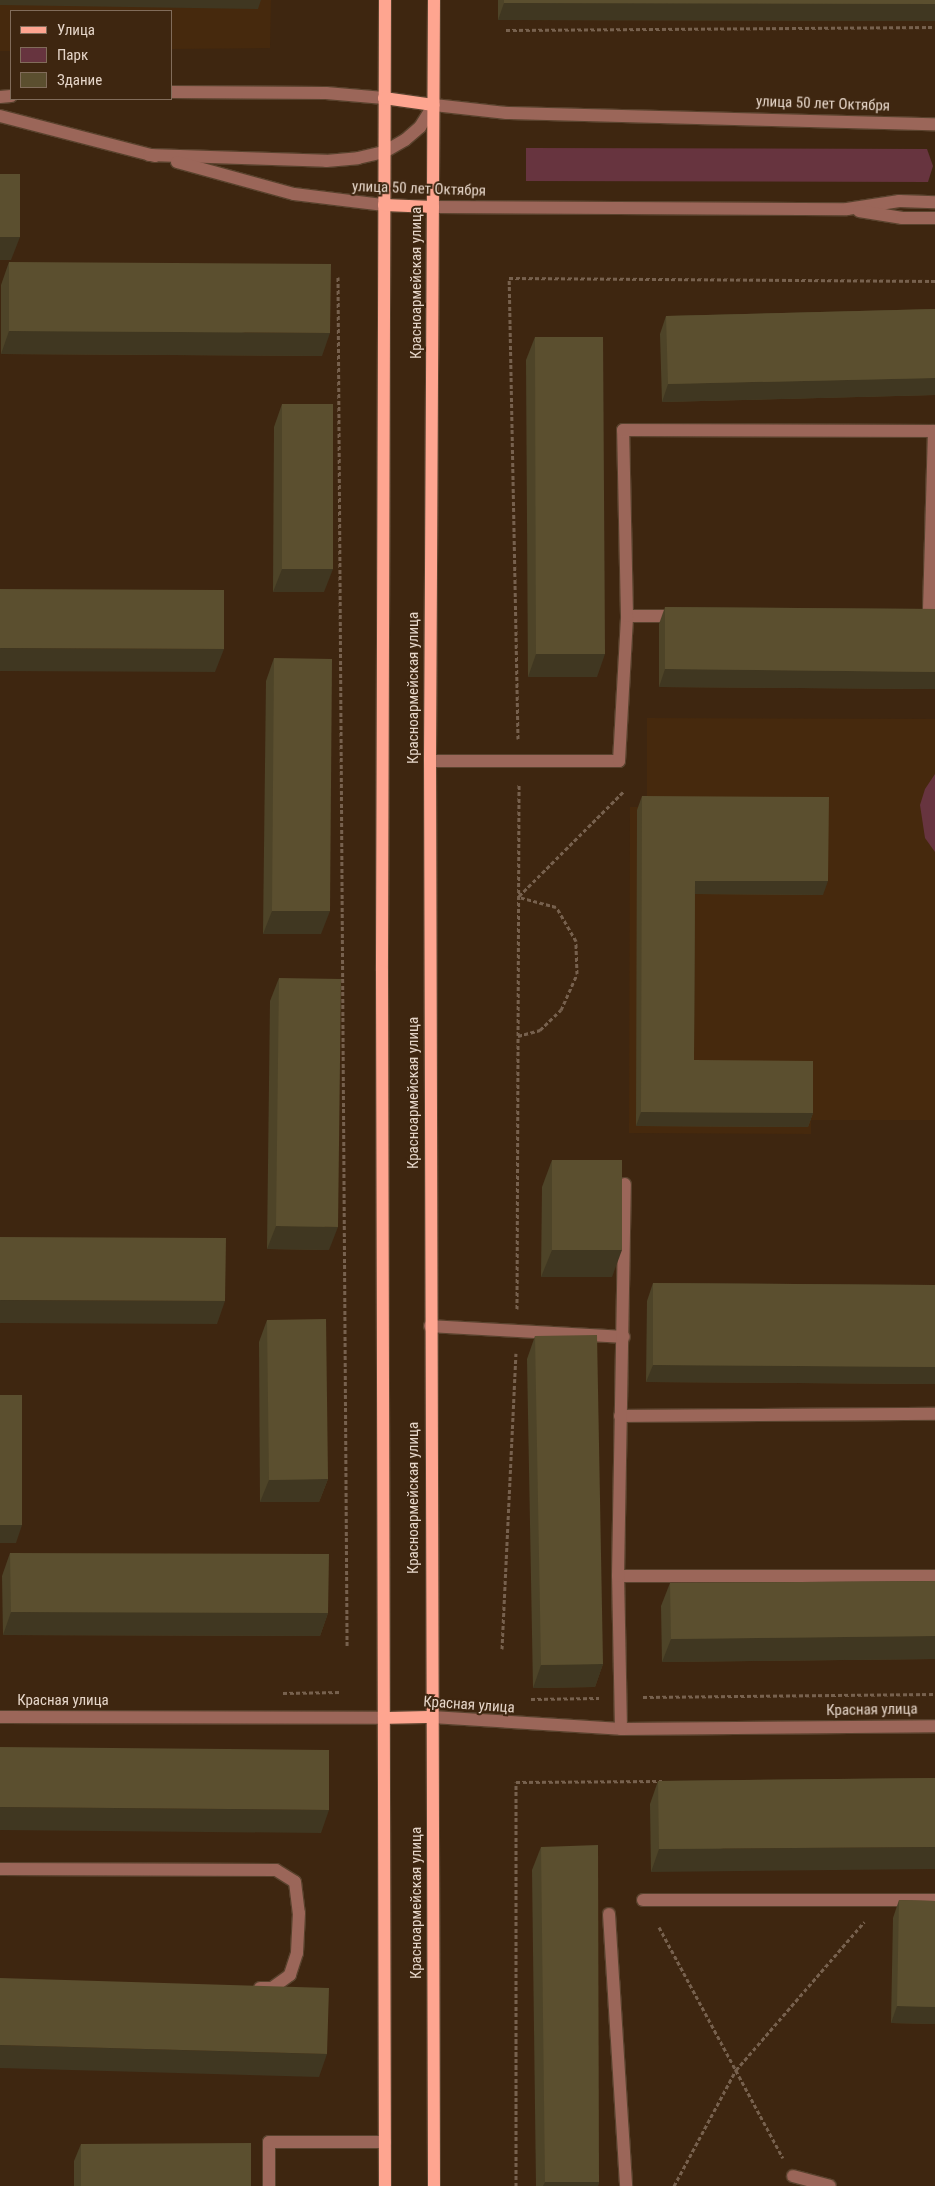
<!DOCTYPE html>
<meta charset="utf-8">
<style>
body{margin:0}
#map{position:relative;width:935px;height:2186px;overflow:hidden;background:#3e2610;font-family:"Roboto Condensed",sans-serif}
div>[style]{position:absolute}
.built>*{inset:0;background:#46290d}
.green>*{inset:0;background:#67343f}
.path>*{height:3px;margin-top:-1.5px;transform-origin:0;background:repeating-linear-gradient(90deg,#77614e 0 4px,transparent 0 6.5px)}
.roads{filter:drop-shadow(1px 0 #59422d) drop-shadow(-1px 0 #59422d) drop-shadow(0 1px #59422d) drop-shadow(0 -1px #59422d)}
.minor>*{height:12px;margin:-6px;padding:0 6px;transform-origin:6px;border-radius:6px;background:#9b6659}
.major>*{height:12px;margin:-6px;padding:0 6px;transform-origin:6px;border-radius:6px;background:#fea590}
.wall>*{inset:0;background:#4e4428}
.shaded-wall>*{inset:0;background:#403721}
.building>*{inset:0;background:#5b4f2f}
span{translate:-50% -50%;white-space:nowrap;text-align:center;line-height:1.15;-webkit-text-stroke:4px #3e2610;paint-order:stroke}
.street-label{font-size:15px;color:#e5d5c8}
.legend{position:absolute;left:10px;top:10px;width:162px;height:90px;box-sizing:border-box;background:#3e2610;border:1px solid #816c5a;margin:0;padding:6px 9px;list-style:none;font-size:15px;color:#e5d5c8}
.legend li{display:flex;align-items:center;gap:10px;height:25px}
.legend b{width:25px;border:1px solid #816c5a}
</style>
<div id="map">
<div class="built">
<div style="clip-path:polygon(0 0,271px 0,270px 48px,171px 49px,171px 11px,11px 11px,11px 51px,0 51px)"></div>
<div style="clip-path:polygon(647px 718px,935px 719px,935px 1120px,811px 1120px,811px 1134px,629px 1133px,630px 807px,647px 807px)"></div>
</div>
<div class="green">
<div style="clip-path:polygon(526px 148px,927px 149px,933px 166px,928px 182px,526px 181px)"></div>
<div style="clip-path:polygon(935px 774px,935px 852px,925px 838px,920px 805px,925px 789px)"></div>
</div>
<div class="path">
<div style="left:506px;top:30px;width:429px;rotate:-0.4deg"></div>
<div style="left:338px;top:277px;width:1370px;rotate:89.62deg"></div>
<div style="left:518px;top:739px;width:461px;rotate:-91.1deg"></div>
<div style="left:509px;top:278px;width:426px;rotate:0.4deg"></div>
<div style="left:519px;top:896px;width:148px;rotate:-45deg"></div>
<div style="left:518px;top:1036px;width:23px;rotate:-15deg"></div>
<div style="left:540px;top:1030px;width:29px;rotate:-44deg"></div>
<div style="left:561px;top:1010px;width:39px;rotate:-66deg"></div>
<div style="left:577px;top:974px;width:33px;rotate:-92deg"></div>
<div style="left:576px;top:941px;width:39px;rotate:-120deg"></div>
<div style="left:556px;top:907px;width:39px;rotate:-165deg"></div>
<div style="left:517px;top:1309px;width:526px;rotate:-89.78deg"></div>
<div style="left:502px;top:1649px;width:296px;rotate:-87.3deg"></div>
<div style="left:283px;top:1693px;width:58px;rotate:-1deg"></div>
<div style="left:643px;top:1697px;width:292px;rotate:-0.6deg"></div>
<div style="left:531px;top:1699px;width:68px;rotate:-0.8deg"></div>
<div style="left:659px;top:1927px;width:262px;rotate:61.8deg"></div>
<div style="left:516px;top:2186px;width:404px;rotate:-90deg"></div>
<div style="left:516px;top:1782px;width:146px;rotate:-0.4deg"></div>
<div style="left:674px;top:2186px;width:132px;rotate:-61.9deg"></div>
<div style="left:736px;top:2070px;width:196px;rotate:-49.1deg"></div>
</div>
<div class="roads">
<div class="minor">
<div style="left:171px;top:92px;width:155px;rotate:0.4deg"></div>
<div style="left:326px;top:93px;width:58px;rotate:4.9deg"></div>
<div style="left:0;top:97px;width:11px;rotate:-5deg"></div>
<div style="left:0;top:116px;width:160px;rotate:14.5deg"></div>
<div style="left:149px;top:155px;width:177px;rotate:1.9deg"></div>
<div style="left:326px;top:161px;width:32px;rotate:-5deg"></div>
<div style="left:358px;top:158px;width:27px;rotate:-13deg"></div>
<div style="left:384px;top:152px;width:24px;rotate:-30deg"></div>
<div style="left:405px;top:140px;width:20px;rotate:-41deg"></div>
<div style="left:420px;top:127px;width:26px;rotate:-58deg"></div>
<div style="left:434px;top:105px;width:72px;rotate:6.3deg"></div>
<div style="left:506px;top:113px;width:429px;rotate:1.5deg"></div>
<div style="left:177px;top:162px;width:121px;rotate:15.3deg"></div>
<div style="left:294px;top:194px;width:91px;rotate:7deg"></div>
<div style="left:433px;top:207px;width:414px;rotate:0.3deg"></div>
<div style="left:847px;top:209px;width:53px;rotate:-8.7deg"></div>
<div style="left:899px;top:201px;width:36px;rotate:2deg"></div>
<div style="left:859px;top:211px;width:44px;rotate:9.2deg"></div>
<div style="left:902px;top:218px;width:33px"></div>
<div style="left:627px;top:616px;width:51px"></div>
<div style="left:430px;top:761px;width:189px"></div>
<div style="left:619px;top:761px;width:145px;rotate:-86.8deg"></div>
<div style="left:627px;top:616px;width:186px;rotate:-91.2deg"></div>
<div style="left:623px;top:430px;width:311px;rotate:0.2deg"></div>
<div style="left:934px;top:431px;width:181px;rotate:91.6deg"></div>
<div style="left:430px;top:1326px;width:194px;rotate:3.2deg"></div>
<div style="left:620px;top:1416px;width:315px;rotate:-0.4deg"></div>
<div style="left:618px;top:1576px;width:317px"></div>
<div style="left:0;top:1717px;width:384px;rotate:0.1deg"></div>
<div style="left:432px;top:1717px;width:189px;rotate:3.6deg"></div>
<div style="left:621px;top:1729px;width:314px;rotate:-0.5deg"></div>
<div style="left:621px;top:1729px;width:153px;rotate:-91.1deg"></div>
<div style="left:618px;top:1576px;width:392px;rotate:-89deg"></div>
<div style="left:0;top:1869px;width:276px;rotate:0.2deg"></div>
<div style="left:276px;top:1870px;width:22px;rotate:32deg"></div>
<div style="left:295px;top:1882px;width:31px;rotate:83deg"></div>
<div style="left:299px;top:1913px;width:40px;rotate:92.9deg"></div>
<div style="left:297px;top:1953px;width:23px;rotate:108deg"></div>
<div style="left:290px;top:1975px;width:22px;rotate:144deg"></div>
<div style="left:272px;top:1988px;width:12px;rotate:180deg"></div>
<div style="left:643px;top:1900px;width:292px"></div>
<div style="left:609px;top:1914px;width:273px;rotate:86.4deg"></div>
<div style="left:793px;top:2176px;width:38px;rotate:15deg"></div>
<div style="left:269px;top:2186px;width:44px;rotate:-90deg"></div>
<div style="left:269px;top:2142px;width:116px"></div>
</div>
<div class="major">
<div style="left:385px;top:0;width:971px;rotate:90.18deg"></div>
<div style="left:382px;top:971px;width:1215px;rotate:89.86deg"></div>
<div style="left:384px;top:98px;width:50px;rotate:8deg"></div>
<div style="left:384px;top:205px;width:49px;rotate:2.3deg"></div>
<div style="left:384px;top:1718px;width:48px;rotate:-1.2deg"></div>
<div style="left:434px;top:2186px;width:1425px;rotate:-90.16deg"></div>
<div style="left:430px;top:761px;width:761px;rotate:-89.7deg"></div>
</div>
</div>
<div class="wall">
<div style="clip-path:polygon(498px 0,935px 0,935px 21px,498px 20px)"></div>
<div style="clip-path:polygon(9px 262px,322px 356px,1px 354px,1px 285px)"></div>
<div style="clip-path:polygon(935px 309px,935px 395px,662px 402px,660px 334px,666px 316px)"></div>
<div style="clip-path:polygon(535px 337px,597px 677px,528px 677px,526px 360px)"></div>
<div style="clip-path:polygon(282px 404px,324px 592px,273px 592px,274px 427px)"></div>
<div style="clip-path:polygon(665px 607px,935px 609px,935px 689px,659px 687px,659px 624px)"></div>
<div style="clip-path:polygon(274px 658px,321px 934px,263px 934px,266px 681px)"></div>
<div style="clip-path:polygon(642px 796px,823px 895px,695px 894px,694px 1060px,813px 1113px,808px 1127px,636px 1126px,637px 810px)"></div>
<div style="clip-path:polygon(279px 978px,329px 1250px,267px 1249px,270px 1001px)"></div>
<div style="clip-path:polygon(552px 1160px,612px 1277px,541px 1277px,542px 1187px)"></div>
<div style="clip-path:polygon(653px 1283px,935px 1285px,935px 1384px,646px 1382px,647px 1301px)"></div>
<div style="clip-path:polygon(267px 1320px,328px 1479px,319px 1502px,260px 1502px,259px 1342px)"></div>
<div style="clip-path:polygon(535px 1336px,603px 1664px,595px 1687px,533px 1688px,527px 1359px)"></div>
<div style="clip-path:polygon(10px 1553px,328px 1613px,320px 1636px,3px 1635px,2px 1576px)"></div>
<div style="clip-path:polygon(935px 1581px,935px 1659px,662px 1662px,661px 1606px,670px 1583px)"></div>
<div style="clip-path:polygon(935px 1778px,651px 1872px,650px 1804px,658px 1781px)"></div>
<div style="clip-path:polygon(541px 1847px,599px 2182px,598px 2186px,536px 2186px,532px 1870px)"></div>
<div style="clip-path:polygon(899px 1900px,935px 1901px,935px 2024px,891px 2023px,893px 1918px)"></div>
<div style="clip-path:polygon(81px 2144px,251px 2186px,74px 2186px,74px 2161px)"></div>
</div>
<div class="shaded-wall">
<div style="clip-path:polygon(0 0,261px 0,258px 9px,0 5px)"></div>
<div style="clip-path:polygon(504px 3px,935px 4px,935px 21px,498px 20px)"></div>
<div style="clip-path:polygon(0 237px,20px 237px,11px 260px,0 260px)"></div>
<div style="clip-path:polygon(9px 331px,330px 333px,322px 356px,1px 354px)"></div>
<div style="clip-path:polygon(935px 378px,935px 395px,662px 402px,668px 384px)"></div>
<div style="clip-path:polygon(282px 569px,333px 569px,324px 592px,273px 592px)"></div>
<div style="clip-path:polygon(0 648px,224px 649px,215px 672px,0 671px)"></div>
<div style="clip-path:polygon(536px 654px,605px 654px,597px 677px,528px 677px)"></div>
<div style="clip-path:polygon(665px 669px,935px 672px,935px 689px,659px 687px)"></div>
<div style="clip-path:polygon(695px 881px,828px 881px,823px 895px,690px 894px)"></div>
<div style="clip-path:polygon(272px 911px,330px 911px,321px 934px,263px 934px)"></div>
<div style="clip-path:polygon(641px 1112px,813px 1113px,808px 1127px,636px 1126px)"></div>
<div style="clip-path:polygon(276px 1226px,338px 1227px,329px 1250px,267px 1249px)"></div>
<div style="clip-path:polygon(552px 1250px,622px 1250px,612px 1277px,541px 1277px)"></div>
<div style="clip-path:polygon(0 1300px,225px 1301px,217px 1324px,0 1323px)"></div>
<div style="clip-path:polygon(653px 1365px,935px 1367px,935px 1384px,646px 1382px)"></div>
<div style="clip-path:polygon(328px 1479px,319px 1502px,260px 1502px,269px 1480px)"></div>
<div style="clip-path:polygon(0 1525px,22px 1525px,16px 1543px,0 1543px)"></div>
<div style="clip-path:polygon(11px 1612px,328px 1613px,320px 1636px,3px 1635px)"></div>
<div style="clip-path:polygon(935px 1636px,935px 1659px,662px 1662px,671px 1639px)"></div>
<div style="clip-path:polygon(603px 1664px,595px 1687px,533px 1688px,541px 1665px)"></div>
<div style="clip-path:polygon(0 1807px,329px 1810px,321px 1833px,0 1830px)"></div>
<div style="clip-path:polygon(935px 1847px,935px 1869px,651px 1872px,659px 1849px)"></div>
<div style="clip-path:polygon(897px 2006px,935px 2007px,935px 2024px,891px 2023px)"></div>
<div style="clip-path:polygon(0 2045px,327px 2054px,319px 2077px,0 2068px)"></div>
<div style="clip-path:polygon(545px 2182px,599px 2182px,598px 2186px,543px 2186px)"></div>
</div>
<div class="building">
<div style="clip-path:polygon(504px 0,935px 0,935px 4px,504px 3px)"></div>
<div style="clip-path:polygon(0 174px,20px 174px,20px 237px,0 237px)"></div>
<div style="clip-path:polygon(9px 262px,331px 264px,330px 333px,9px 331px)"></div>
<div style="clip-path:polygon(935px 309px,935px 378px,668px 384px,666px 316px)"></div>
<div style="clip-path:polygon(535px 337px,603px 337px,605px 654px,536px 654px)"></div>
<div style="clip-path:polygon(282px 404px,333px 404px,333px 569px,282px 569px)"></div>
<div style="clip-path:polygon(0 589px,224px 590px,224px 649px,0 648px)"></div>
<div style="clip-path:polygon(665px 607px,935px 609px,935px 672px,665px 669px)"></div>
<div style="clip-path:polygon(274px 658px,332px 659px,330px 911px,272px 911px)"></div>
<div style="clip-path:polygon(642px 796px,829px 797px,828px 881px,695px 881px,694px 1060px,813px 1061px,813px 1113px,641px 1112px)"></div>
<div style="clip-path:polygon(279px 978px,341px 979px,338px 1227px,276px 1226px)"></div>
<div style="clip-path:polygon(552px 1160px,622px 1160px,622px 1250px,552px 1250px)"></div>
<div style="clip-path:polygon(0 1237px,226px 1238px,225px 1301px,0 1300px)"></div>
<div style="clip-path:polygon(653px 1283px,935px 1285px,935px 1367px,653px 1365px)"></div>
<div style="clip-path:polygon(326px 1319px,328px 1479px,269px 1480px,267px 1320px)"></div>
<div style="clip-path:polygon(597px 1335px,603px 1664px,541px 1665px,535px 1336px)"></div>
<div style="clip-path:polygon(0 1395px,22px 1395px,22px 1525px,0 1525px)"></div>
<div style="clip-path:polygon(10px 1553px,329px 1554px,328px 1613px,11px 1612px)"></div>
<div style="clip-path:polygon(935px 1581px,935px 1636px,671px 1639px,670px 1583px)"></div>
<div style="clip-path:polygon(0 1747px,329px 1750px,329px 1810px,0 1807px)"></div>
<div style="clip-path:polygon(935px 1778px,935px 1847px,659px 1849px,658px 1781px)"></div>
<div style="clip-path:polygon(598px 1845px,599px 2182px,545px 2182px,541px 1847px)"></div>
<div style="clip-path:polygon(899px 1900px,935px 1901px,935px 2007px,897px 2006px)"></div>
<div style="clip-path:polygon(0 1978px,329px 1988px,327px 2054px,0 2045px)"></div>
<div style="clip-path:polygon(251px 2143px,251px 2186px,81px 2186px,81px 2144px)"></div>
</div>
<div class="street-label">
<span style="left:823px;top:104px;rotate:2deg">улица 50 лет Октября</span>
<span style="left:419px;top:189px;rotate:2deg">улица 50 лет Октября</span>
<span style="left:417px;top:283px;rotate:-90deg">Красноармейская улица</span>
<span style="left:414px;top:688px;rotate:-90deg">Красноармейская улица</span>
<span style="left:414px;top:1093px;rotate:-90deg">Красноармейская улица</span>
<span style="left:414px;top:1498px;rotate:-90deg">Красноармейская улица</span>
<span style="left:63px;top:1701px">Красная улица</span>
<span style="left:469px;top:1705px;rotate:4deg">Красная улица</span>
<span style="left:872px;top:1710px;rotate:-1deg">Красная улица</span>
<span style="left:417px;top:1903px;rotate:-90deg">Красноармейская улица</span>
</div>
<ul class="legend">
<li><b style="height:6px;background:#fea590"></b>Улица</li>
<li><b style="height:14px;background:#67343f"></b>Парк</li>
<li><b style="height:14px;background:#5b4f2f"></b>Здание</li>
</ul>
</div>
